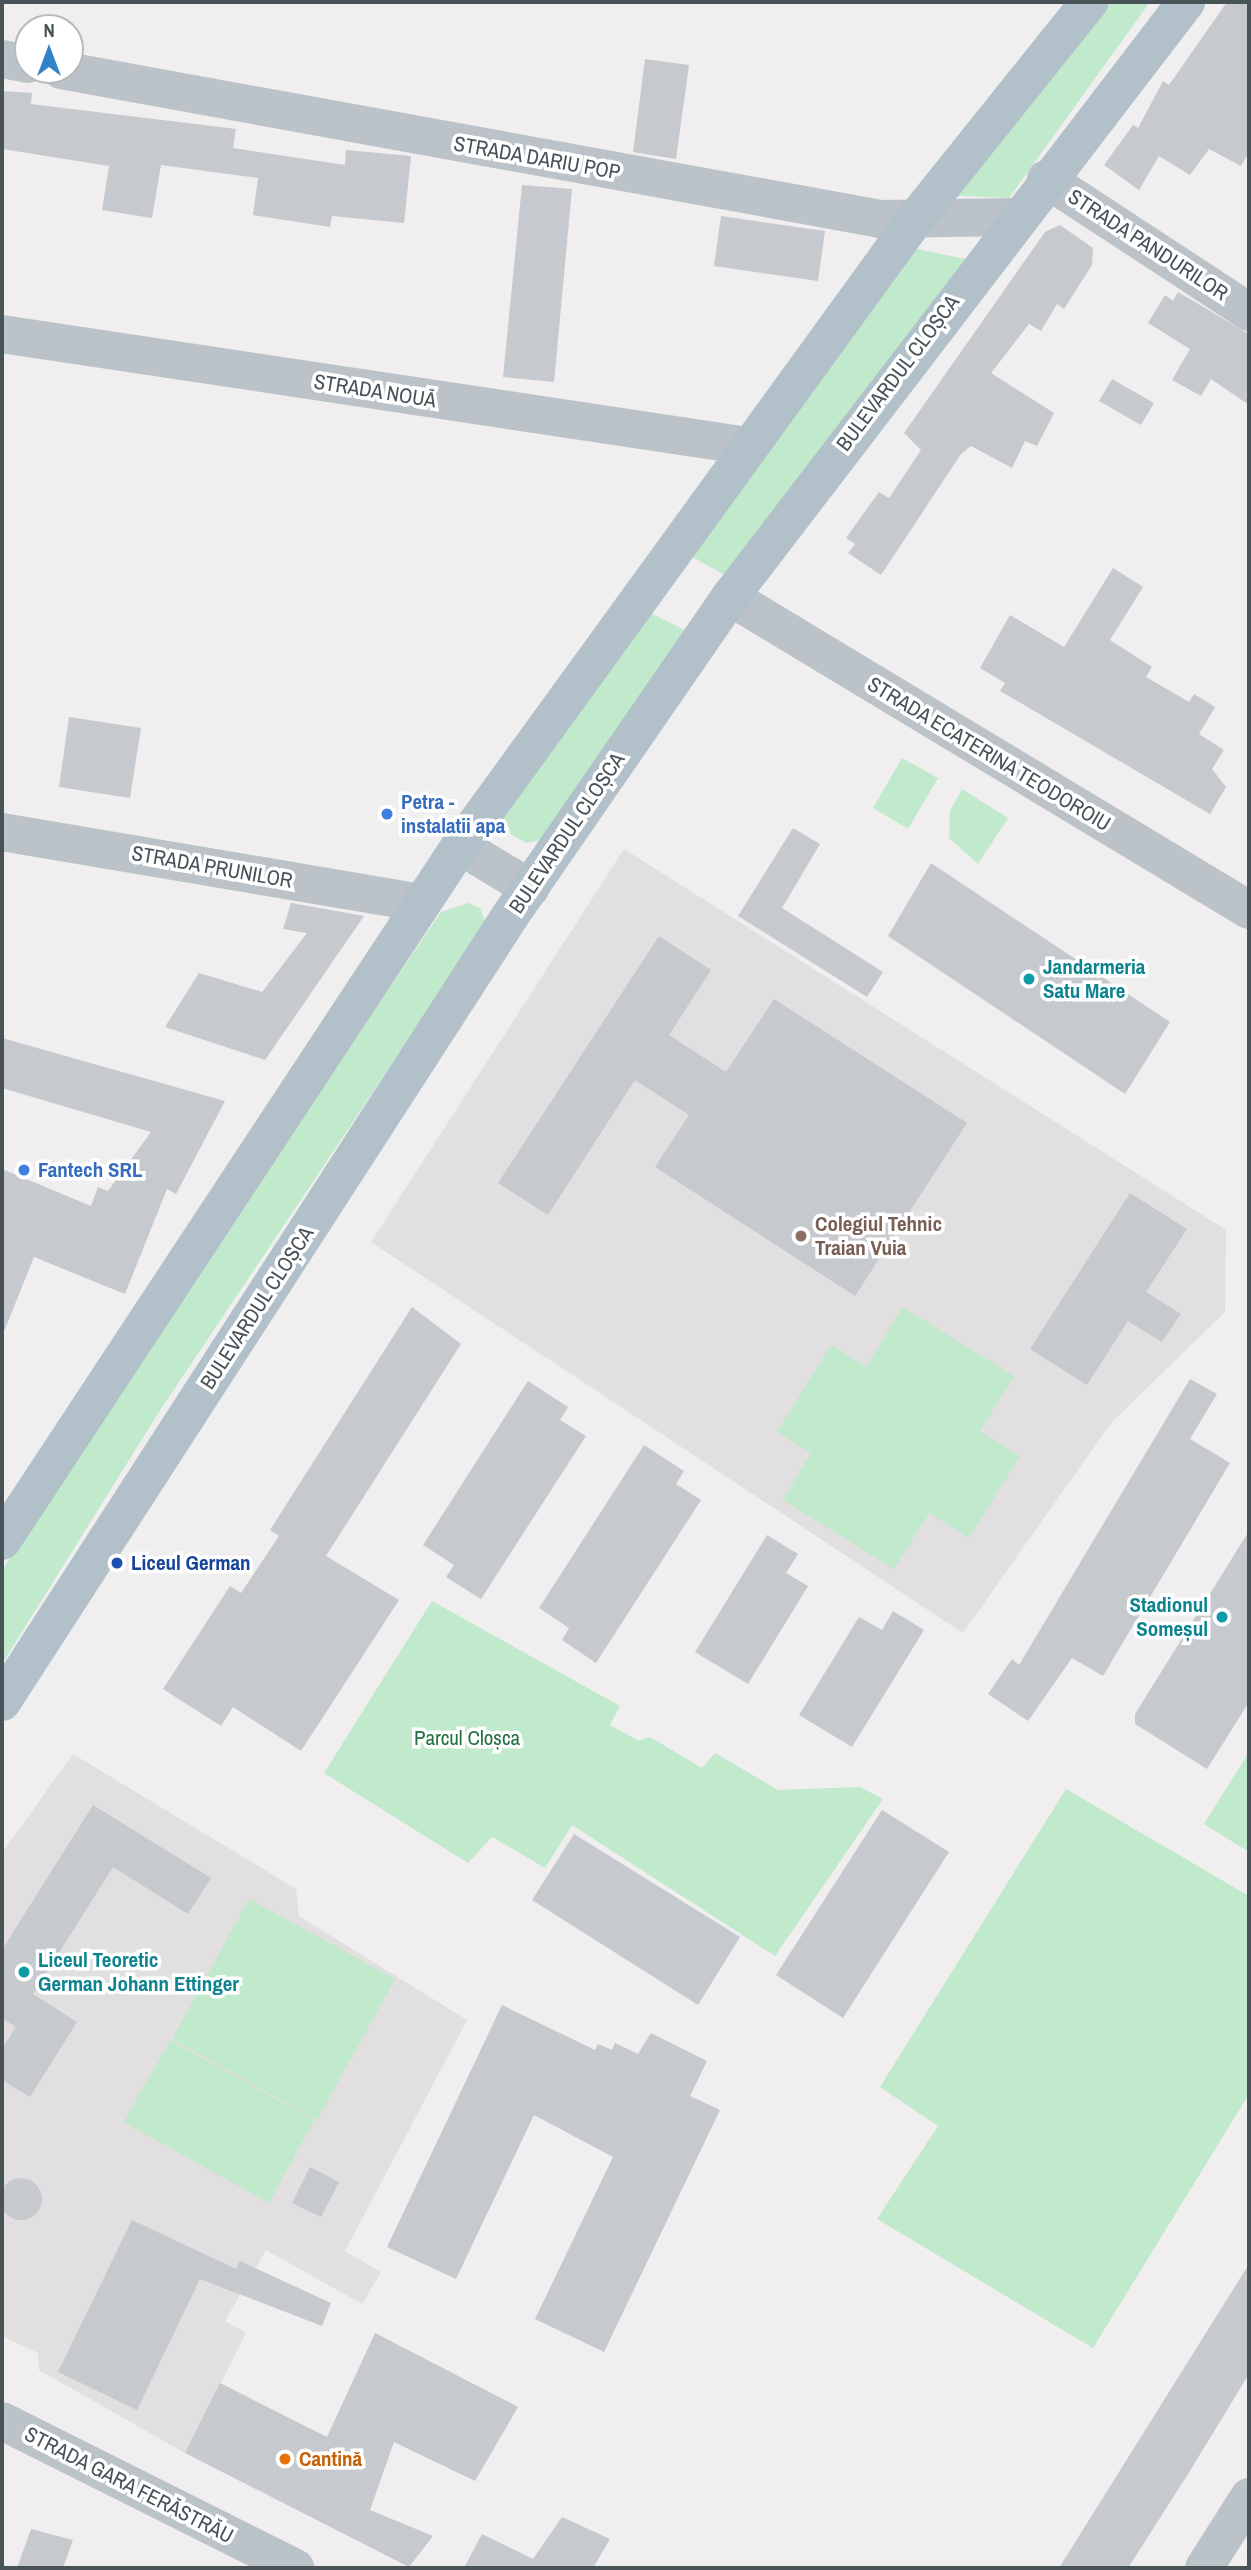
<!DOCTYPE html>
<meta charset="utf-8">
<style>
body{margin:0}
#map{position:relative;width:1251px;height:2570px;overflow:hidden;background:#f0eeee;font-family:"Archivo Narrow",sans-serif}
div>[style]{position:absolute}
.education>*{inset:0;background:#e1dfdf}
.green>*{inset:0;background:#c1e9cc}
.building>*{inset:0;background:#c6c9cd}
.round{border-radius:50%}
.minor>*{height:38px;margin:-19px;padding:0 19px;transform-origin:19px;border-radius:19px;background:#bbc3c8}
.major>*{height:38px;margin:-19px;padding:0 19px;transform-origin:19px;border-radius:19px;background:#b1c0c9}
.dots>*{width:19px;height:19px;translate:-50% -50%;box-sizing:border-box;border:4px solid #fff;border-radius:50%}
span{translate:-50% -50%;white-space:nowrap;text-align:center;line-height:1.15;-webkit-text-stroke:7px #fff;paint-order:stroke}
.street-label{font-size:21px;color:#485358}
.shop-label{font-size:21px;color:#366cbe;font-weight:700}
.left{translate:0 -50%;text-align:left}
.culture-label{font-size:21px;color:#0d838f;font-weight:700}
.right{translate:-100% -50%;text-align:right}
.education-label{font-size:21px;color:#785e54;font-weight:700}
.transit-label{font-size:21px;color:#164399;font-weight:700}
.park-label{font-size:21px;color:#227041}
.food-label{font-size:21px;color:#c56008;font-weight:700}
.frame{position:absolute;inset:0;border:4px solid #485358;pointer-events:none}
.north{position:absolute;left:14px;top:14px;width:70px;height:70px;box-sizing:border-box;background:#fff;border:2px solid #b6babc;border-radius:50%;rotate:0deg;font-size:19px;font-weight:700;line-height:28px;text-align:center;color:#485358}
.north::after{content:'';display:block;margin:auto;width:24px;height:32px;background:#3083c8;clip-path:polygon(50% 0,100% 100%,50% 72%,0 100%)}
</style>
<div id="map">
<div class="education">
<div style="clip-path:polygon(624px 849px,1226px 1230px,1225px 1312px,1111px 1423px,963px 1633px,371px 1242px)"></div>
<div style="clip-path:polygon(73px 1754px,296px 1889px,299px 1916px,467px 2020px,345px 2251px,381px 2272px,362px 2304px,266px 2250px,225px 2321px,246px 2333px,185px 2453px,39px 2370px,38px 2353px,2px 2336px,2px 1853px)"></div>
</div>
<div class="green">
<div style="clip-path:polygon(1092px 2px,1150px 2px,1009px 198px,943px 195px)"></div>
<div style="clip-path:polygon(903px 246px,975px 261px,725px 575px,681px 551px)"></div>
<div style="clip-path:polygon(642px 609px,685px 630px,541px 840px,526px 843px,511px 834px,503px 815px)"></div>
<div style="clip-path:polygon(902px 758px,938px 778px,908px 829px,873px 808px)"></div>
<div style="clip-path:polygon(962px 789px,1008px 818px,978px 864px,949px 838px,950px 811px)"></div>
<div style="clip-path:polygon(468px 903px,480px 908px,486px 923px,157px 1415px,2px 1664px,2px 1571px,88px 1431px,441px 912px)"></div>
<div style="clip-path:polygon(903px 1307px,1014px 1376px,980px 1431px,1020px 1456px,969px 1538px,929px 1513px,894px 1569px,783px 1500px,811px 1453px,777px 1432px,831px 1345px,866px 1367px)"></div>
<div style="clip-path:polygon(432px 1601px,620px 1706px,610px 1725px,639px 1741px,650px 1737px,702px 1768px,715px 1753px,778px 1790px,860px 1787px,883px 1799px,775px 1956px,572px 1825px,545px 1868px,492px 1837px,468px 1863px,324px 1773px)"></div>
<div style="clip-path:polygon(1249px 1752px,1249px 1852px,1204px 1824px)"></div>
<div style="clip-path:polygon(1066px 1789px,1249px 1896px,1249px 2094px,1093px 2348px,877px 2219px,938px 2126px,880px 2087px)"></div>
<div style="clip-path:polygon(249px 1899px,395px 1979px,317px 2120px,172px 2039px)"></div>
<div style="clip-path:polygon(170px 2040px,314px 2120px,269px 2203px,124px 2122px)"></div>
</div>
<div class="building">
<div style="clip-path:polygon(1227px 2px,1249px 2px,1249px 152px,1241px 166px,1209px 149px,1190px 175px,1159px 156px,1139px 190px,1104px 165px,1133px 125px,1138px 128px,1163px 81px,1169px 85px)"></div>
<div style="clip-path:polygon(645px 59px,689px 65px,676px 159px,633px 152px)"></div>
<div style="clip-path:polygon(2px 91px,32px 93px,31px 104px,236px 129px,233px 148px,345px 165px,346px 150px,411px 156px,404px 223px,332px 216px,330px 227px,253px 215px,258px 178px,161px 165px,152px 218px,102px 210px,109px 166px,2px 149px)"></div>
<div style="clip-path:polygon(522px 185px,572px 189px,554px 382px,503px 377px)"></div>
<div style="clip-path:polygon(721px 216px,825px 231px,818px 281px,714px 266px)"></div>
<div style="clip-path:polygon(1060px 225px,1093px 248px,1092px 265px,1064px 309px,1057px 304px,1041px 331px,1029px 324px,991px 373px,1054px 413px,1037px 446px,1025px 441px,1012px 468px,971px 446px,961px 454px,881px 575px,848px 553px,855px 544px,846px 538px,879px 492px,889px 498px,921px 450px,904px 433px,1045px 232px)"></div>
<div style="clip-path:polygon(1178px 292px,1249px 334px,1249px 405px,1211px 379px,1201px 396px,1172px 380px,1190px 349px,1148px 323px,1165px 295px,1173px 301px)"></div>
<div style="clip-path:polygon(1112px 379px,1154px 403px,1141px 425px,1099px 401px)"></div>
<div style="clip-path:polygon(1113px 568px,1143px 587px,1110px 640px,1152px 667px,1146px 677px,1189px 702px,1194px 694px,1215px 707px,1199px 734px,1224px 750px,1212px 769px,1226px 787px,1210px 814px,1000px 691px,1005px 683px,980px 668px,1010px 615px,1064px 647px)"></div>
<div style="clip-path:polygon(69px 717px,141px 728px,130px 798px,59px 787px)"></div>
<div style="clip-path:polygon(793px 828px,820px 844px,782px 908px,883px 972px,867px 997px,738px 916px)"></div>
<div style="clip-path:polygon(931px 863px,1170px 1022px,1125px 1094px,888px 936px)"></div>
<div style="clip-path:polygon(291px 903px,364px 916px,265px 1060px,165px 1027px,199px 973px,262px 992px,307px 933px,283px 929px)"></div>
<div style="clip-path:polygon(659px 936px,711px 970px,669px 1035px,726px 1072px,774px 999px,967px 1123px,855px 1296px,655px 1167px,689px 1115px,635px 1080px,548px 1215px,498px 1183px)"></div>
<div style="clip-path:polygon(2px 1038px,225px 1101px,176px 1194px,167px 1189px,125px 1294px,34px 1257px,3px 1334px,2px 1169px,91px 1206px,98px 1187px,108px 1191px,151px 1132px,2px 1088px)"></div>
<div style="clip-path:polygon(1130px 1193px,1187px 1229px,1146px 1292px,1181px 1314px,1162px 1342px,1128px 1321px,1087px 1385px,1030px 1349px)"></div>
<div style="clip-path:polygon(412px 1307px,461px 1344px,326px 1556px,399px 1600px,301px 1751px,233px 1707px,221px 1726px,163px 1689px,230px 1586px,241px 1593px,279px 1536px,270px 1530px)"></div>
<div style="clip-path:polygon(1190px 1379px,1217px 1394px,1190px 1439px,1230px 1463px,1103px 1676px,1072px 1658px,1028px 1721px,988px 1694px,1012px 1659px,1019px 1665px)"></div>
<div style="clip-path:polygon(528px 1381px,568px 1407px,560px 1420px,586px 1436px,481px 1599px,446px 1577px,454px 1565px,423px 1545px)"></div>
<div style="clip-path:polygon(644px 1445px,684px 1471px,676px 1484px,701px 1500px,596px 1663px,562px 1640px,569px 1628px,539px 1608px)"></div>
<div style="clip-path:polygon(1249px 1531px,1249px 1702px,1207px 1769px,1135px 1724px,1135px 1714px)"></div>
<div style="clip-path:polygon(767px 1535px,798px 1554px,786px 1573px,808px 1586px,748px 1684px,695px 1652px)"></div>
<div style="clip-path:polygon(893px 1611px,924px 1630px,852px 1747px,799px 1715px,859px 1617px,882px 1630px)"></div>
<div style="clip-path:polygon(93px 1805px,211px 1878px,188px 1914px,113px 1867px,33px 1994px,77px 2022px,30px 2097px,2px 2080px,2px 2049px,16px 2027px,2px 2018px,2px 1950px)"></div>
<div style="clip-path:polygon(882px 1810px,949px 1852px,843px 2018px,776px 1975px)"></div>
<div style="clip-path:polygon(574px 1834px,740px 1937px,698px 2005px,532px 1900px)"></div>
<div style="clip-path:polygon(502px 2005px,595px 2050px,598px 2044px,612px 2050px,615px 2043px,638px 2054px,651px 2033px,707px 2061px,690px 2096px,720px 2110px,604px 2352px,535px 2319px,613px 2157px,534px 2115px,456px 2279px,387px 2247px)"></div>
<div style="clip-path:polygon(310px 2167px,339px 2182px,321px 2217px,292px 2203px)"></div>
<div class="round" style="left:0;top:2178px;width:42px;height:42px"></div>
<div style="clip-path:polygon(132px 2220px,236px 2269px,240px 2261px,331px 2303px,322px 2326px,200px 2279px,137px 2410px,58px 2372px)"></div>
<div style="clip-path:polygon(1249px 2264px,1249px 2374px,1188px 2474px,1128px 2568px,1059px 2568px)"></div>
<div style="clip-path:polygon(375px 2333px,518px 2407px,475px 2481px,394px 2442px,370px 2510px,433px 2536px,409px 2567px,185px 2453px,220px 2383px,327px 2437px)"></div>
<div style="clip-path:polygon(562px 2517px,610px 2539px,593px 2568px,464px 2568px,482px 2534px,533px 2559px)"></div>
<div style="clip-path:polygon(31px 2529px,73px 2540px,63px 2568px,17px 2568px)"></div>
</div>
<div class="minor">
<div style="left:2px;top:59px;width:26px;rotate:11deg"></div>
<div style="left:61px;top:70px;width:833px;rotate:10.3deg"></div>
<div style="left:881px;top:219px;width:135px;rotate:-0.8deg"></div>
<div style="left:1046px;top:179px;width:243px;rotate:33.2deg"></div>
<div style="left:2px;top:334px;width:754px;rotate:8.54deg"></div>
<div style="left:730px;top:597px;width:606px;rotate:31.09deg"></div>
<div style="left:2px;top:832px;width:425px;rotate:9.6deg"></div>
<div style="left:460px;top:846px;width:82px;rotate:31deg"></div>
<div style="left:2px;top:2421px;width:328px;rotate:26.6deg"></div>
<div style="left:1204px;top:2568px;width:84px;rotate:-57.6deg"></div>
</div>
<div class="major">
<div style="left:2px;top:1541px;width:832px;rotate:-56.62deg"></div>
<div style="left:460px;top:846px;width:771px;rotate:-54.02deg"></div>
<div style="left:913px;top:222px;width:282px;rotate:-51.3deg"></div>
<div style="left:2px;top:1702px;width:936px;rotate:-57.12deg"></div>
<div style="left:510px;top:916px;width:388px;rotate:-55.4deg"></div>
<div style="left:730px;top:597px;width:750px;rotate:-52.53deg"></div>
</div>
<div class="dots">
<div style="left:387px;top:814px;background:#3f7fe0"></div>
<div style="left:1029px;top:979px;background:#0f9aa8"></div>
<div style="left:24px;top:1170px;background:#3f7fe0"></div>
<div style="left:801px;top:1236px;background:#8d6e63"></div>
<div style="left:117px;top:1563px;background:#1a4fb4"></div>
<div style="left:1222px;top:1617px;background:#0f9aa8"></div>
<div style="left:24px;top:1972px;background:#0f9aa8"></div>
<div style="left:285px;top:2459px;background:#e8710a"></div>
</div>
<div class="street-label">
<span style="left:537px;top:158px;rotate:10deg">STRADA DARIU POP</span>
<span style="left:1148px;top:245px;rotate:33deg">STRADA PANDURILOR</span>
<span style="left:898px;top:373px;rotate:-53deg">BULEVARDUL CLOȘCA</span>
<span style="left:375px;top:391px;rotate:9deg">STRADA NOUĂ</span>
<span style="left:989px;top:754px;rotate:31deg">STRADA ECATERINA TEODOROIU</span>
<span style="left:567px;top:833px;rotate:-56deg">BULEVARDUL CLOȘCA</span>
<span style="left:212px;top:867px;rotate:10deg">STRADA PRUNILOR</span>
<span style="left:257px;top:1308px;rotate:-57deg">BULEVARDUL CLOȘCA</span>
<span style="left:129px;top:2485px;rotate:27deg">STRADA GARA FERĂSTRĂU</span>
</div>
<div class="shop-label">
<span class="left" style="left:401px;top:814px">Petra -<br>instalatii apa</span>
<span class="left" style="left:38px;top:1170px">Fantech SRL</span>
</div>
<div class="culture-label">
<span class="left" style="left:1043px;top:979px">Jandarmeria<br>Satu Mare</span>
<span class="right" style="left:1208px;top:1617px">Stadionul<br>Someșul</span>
<span class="left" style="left:38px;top:1972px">Liceul Teoretic<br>German Johann Ettinger</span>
</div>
<div class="education-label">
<span class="left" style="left:815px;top:1236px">Colegiul Tehnic<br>Traian Vuia</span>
</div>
<div class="transit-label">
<span class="left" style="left:131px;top:1563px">Liceul German</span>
</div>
<div class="park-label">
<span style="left:467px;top:1738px">Parcul Cloșca</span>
</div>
<div class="food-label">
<span class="left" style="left:299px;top:2459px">Cantină</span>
</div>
<div class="frame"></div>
<div class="north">N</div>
</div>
